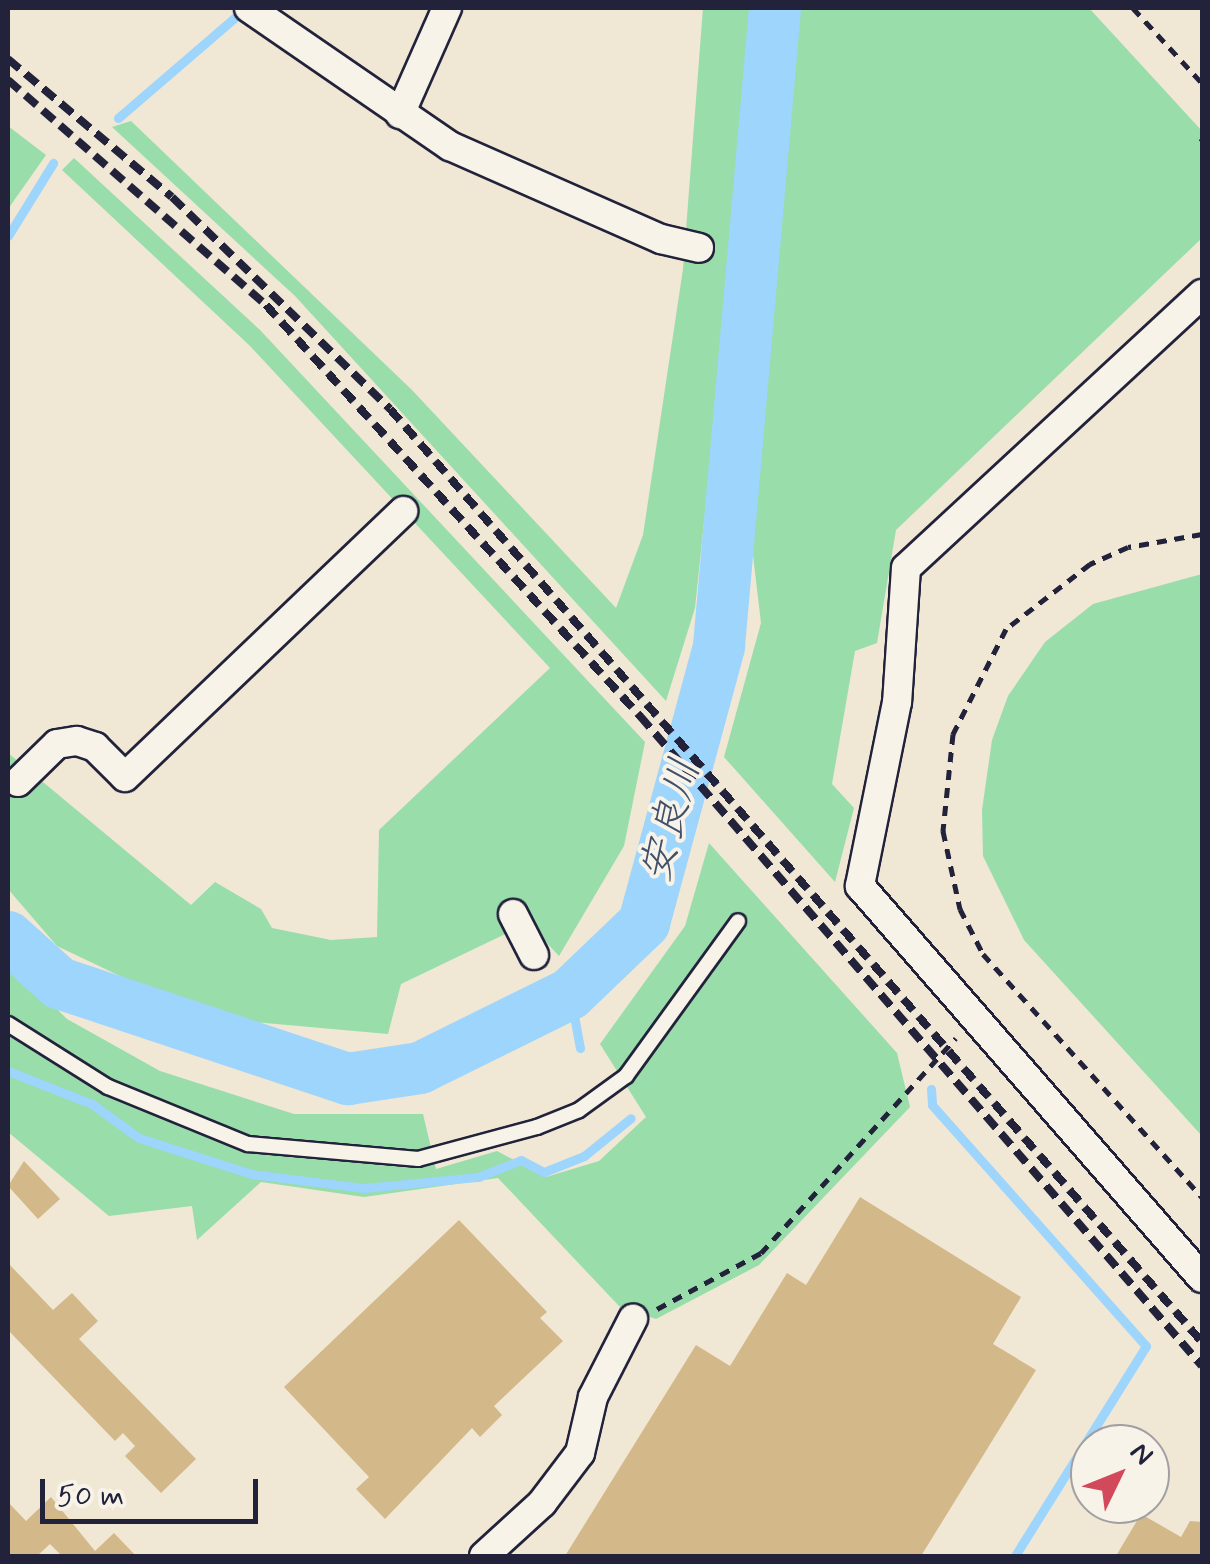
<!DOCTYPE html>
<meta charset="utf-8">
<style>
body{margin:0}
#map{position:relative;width:1210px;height:1564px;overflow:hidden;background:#f0e7d5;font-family:Mynerve,"Klee One",sans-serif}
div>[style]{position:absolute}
.green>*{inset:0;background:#9da}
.stream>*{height:9px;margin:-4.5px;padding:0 4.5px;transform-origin:4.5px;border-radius:4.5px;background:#9dd5fc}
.river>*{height:52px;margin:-26px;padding:0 26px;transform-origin:26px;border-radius:26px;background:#9dd5fc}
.building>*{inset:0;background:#d3b889}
.path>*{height:5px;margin-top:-2.5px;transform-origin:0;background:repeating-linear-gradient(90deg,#22223b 0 10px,transparent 0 18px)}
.roads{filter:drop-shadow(2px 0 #22223b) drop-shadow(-2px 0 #22223b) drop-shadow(0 2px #22223b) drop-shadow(0 -2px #22223b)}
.service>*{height:14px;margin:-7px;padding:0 7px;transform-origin:7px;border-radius:7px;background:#f7f3e8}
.minor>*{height:28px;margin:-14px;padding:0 14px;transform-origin:14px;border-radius:14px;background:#f7f3e8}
.rail>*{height:8px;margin-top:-4px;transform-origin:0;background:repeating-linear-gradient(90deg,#22223b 0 15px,transparent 0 23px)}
span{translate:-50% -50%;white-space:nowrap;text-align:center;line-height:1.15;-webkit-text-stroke:8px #f7f3e8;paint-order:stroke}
.water-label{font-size:42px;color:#414f6b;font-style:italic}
.frame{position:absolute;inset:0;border:10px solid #22223b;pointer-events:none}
.north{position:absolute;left:1070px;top:1424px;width:100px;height:100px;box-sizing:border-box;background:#f7f3e8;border:2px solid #a29fa3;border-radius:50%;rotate:47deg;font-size:28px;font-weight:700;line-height:40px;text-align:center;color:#22223b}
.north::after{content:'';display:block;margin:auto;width:35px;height:45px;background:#d1495b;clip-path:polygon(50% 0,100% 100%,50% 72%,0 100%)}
.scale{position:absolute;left:40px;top:1479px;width:218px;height:45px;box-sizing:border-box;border:5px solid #22223b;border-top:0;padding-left:12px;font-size:30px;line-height:35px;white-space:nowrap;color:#22223b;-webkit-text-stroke:8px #f7f3e8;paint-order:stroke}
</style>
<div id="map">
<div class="green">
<div style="clip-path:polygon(703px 8px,758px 8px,695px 608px,666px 701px,295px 296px,112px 127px,131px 121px,412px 390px,616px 608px,643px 535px,683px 269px)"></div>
<div style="clip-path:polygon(800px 8px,1089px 8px,1202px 131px,1202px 238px,896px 530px,877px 643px,855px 651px,832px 784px,854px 808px,835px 882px,724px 757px,761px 623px,752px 547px)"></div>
<div style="clip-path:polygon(8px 126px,46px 155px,8px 209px)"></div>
<div style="clip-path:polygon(74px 158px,260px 330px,645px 742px,624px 846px,559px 956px,528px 923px,401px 984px,388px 1034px,208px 1018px,57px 946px,8px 889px,8px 753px,191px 905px,215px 882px,261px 909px,272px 928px,331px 940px,377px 937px,379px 830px,550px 668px,249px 345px,62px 170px)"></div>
<div style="clip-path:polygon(1202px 574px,1202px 1136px,1024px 940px,983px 856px,982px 810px,992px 740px,1008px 696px,1045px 642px,1093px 604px)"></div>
<div style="clip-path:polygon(709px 843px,897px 1053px,910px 1107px,759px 1265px,656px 1319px,619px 1306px,498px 1178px,364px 1197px,261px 1182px,197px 1240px,192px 1206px,109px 1216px,8px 1132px,8px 961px,67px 1019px,160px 1071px,294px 1114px,423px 1114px,436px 1169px,497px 1151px,546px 1177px,599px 1161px,646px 1117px,600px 1044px,685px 926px)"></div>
</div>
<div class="stream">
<div style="left:118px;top:118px;width:161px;rotate:-40.7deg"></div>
<div style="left:8px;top:236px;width:86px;rotate:-58.3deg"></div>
<div style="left:570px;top:994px;width:55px;rotate:79.5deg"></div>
<div style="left:8px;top:1071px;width:90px;rotate:21.4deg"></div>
<div style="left:92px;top:1104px;width:58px;rotate:35.9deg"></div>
<div style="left:139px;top:1138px;width:119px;rotate:17.7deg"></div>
<div style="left:252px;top:1174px;width:114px;rotate:7.1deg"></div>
<div style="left:365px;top:1188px;width:114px;rotate:-5.6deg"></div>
<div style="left:478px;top:1177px;width:46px;rotate:-21.6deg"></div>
<div style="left:521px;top:1160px;width:26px;rotate:28deg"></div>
<div style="left:544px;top:1172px;width:43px;rotate:-21.8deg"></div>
<div style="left:584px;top:1156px;width:60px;rotate:-39deg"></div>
<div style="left:931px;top:1089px;width:16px;rotate:86deg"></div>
<div style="left:932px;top:1105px;width:322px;rotate:48.4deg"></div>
<div style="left:1146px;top:1346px;width:248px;rotate:122deg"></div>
</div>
<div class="river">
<div style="left:8px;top:937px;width:69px;rotate:42deg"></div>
<div style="left:59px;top:983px;width:305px;rotate:18.4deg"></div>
<div style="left:348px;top:1079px;width:73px;rotate:-8.7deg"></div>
<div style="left:420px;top:1068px;width:167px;rotate:-26.3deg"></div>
<div style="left:570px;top:994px;width:103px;rotate:-43.8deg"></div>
<div style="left:644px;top:923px;width:287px;rotate:-74.8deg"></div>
<div style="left:719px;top:646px;width:640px;rotate:-84.98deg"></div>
</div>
<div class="building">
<div style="clip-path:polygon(24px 1161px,60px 1199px,38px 1219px,8px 1186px)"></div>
<div style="clip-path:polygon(860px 1197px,1021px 1297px,993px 1344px,1036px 1370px,921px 1556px,565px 1556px,696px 1345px,730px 1366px,787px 1273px,806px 1285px)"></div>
<div style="clip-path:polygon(459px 1220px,547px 1312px,540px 1318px,563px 1341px,494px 1406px,502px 1415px,480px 1437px,472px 1428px,385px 1519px,356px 1489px,369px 1477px,284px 1387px)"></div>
<div style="clip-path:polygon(8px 1263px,53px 1310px,72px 1293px,98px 1321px,79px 1339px,196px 1459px,161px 1493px,125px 1456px,135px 1446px,123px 1433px,115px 1441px,8px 1330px)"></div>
<div style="clip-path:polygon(51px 1497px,95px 1551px,114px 1533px,136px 1556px,62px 1556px,50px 1544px,37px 1556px,8px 1556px,8px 1502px,26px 1521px)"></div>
<div style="clip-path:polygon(1141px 1514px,1181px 1537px,1190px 1521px,1202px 1522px,1202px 1556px,1116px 1556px)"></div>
</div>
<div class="path">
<div style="left:1133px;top:8px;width:102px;rotate:47.4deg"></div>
<div style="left:1200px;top:138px;width:2px;rotate:27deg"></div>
<div style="left:1202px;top:534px;width:75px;rotate:170deg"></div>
<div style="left:1128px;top:547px;width:42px;rotate:155.9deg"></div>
<div style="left:1090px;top:564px;width:106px;rotate:142.3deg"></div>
<div style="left:1006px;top:629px;width:118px;rotate:116.8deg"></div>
<div style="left:953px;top:734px;width:98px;rotate:95.9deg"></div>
<div style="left:943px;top:831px;width:80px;rotate:77.7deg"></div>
<div style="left:960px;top:909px;width:51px;rotate:62.9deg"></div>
<div style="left:983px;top:954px;width:327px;rotate:48deg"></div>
<div style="left:657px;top:1309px;width:118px;rotate:-28.3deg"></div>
<div style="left:761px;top:1253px;width:290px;rotate:-47.8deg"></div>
</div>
<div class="roads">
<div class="service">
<div style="left:8px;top:1024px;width:118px;rotate:32.2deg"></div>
<div style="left:108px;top:1087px;width:151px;rotate:22.2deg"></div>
<div style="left:248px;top:1144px;width:171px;rotate:5deg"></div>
<div style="left:418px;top:1159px;width:123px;rotate:-15.1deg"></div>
<div style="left:537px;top:1127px;width:45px;rotate:-22deg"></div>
<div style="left:579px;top:1110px;width:58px;rotate:-35.9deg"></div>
<div style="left:626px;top:1076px;width:191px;rotate:-54.1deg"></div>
</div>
<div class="minor">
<div style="left:249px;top:8px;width:244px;rotate:34.5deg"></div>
<div style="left:450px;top:146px;width:231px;rotate:23.8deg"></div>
<div style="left:661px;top:239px;width:39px;rotate:13deg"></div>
<div style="left:400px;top:114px;width:116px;rotate:-66.1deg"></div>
<div style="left:1202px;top:294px;width:403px;rotate:137.2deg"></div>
<div style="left:906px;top:568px;width:134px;rotate:93.8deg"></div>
<div style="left:897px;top:702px;width:188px;rotate:101.4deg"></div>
<div style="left:860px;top:886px;width:520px;rotate:48.9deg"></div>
<div style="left:18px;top:782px;width:54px;rotate:-44.3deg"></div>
<div style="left:57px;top:744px;width:20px;rotate:-9deg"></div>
<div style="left:77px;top:741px;width:19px;rotate:18deg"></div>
<div style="left:95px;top:747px;width:42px;rotate:45deg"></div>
<div style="left:125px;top:777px;width:385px;rotate:-43.7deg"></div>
<div style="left:513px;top:914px;width:46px;rotate:62.9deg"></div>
<div style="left:484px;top:1556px;width:79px;rotate:-42.4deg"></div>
<div style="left:542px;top:1503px;width:63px;rotate:-52.8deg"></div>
<div style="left:580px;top:1453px;width:57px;rotate:-76.9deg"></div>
<div style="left:593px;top:1397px;width:88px;rotate:-62.9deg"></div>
</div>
</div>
<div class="rail">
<div style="left:8px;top:59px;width:214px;rotate:40.1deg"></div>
<div style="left:172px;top:197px;width:304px;rotate:44.2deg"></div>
<div style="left:390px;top:409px;width:1237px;rotate:48.97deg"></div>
<div style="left:8px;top:80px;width:342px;rotate:41.1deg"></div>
<div style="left:266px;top:305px;width:556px;rotate:47.7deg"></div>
<div style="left:640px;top:716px;width:859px;rotate:49.15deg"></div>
</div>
<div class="water-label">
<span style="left:672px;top:821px;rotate:-75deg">安良川</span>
</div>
<div class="frame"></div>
<div class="north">N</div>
<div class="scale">50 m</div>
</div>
